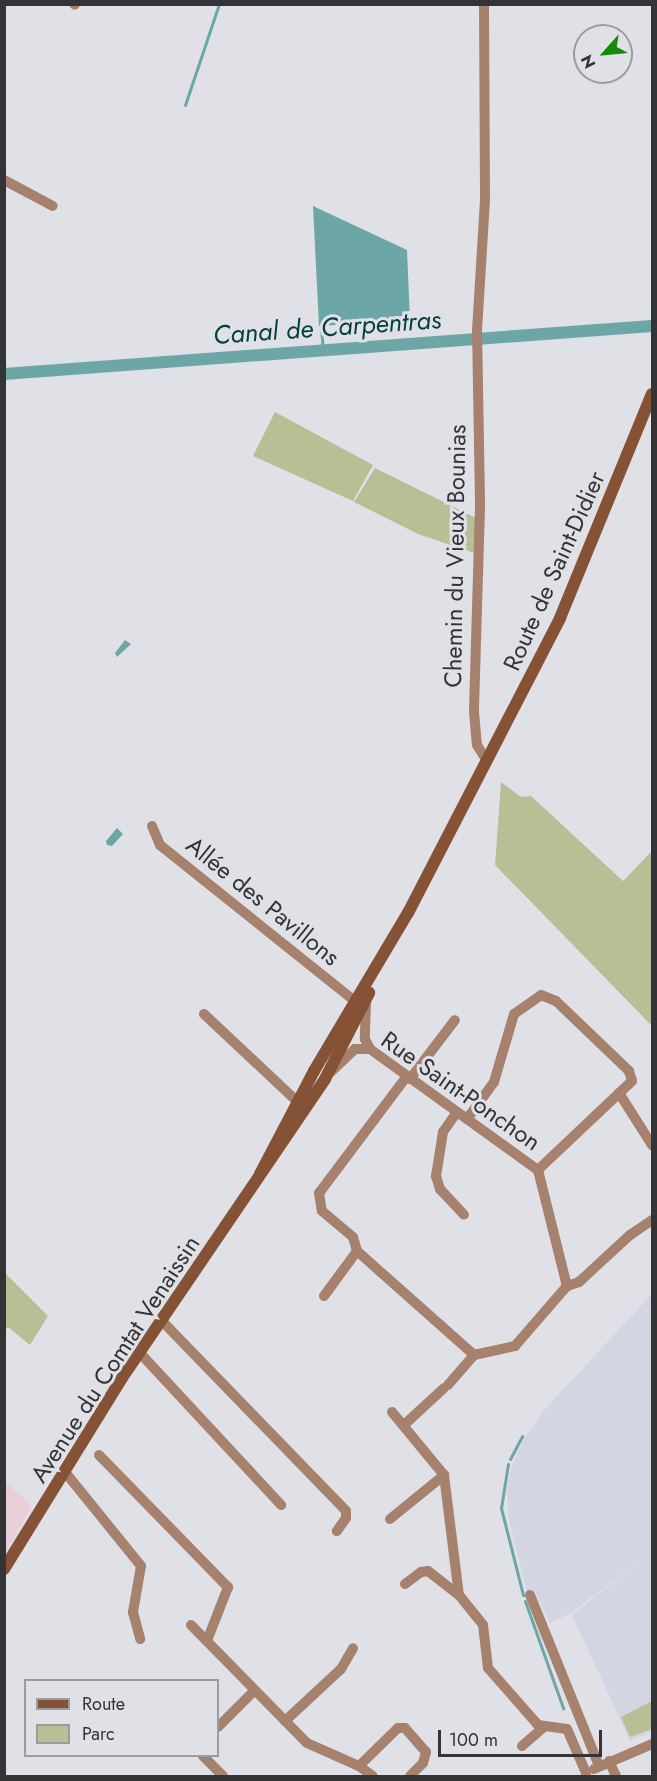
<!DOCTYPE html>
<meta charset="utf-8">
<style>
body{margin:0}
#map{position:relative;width:657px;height:1781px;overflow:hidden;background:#e0e1e7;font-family:Jost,sans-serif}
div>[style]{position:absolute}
.commercial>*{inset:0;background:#e9d0d8}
.built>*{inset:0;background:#d4d5e2}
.green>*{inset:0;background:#b8bf95}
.water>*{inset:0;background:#6ca6a7}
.stream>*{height:3px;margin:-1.5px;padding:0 1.5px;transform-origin:1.5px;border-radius:1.5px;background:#6ca6a7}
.canal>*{height:12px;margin:-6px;padding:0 6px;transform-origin:6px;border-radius:6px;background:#6ca6a7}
.minor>*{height:10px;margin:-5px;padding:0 5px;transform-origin:5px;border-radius:5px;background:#a6816d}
.secondary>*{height:12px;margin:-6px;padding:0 6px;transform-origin:6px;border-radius:6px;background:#865235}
span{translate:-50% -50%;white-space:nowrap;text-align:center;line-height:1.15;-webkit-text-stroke:6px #e0e1e7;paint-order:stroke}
.street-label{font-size:24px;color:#343436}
.water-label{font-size:26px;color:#043e3f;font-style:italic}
.frame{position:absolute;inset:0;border:6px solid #343436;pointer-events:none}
.legend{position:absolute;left:24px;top:1679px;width:195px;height:78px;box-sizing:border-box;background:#e0e1e7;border:2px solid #9b9ca0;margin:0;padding:8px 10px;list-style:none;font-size:18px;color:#343436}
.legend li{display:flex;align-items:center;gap:12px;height:30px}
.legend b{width:30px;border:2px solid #9b9ca0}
.north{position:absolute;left:573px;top:24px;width:60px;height:60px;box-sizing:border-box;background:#e0e1e7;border:2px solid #9b9ca0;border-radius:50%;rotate:243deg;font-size:16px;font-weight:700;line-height:24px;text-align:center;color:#343436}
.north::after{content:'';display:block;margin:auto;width:21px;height:27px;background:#178a0e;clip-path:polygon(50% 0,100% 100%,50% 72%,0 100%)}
.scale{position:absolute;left:438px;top:1730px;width:164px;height:27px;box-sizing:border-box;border:3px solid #343436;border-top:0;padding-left:8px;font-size:18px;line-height:21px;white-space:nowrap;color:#343436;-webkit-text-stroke:4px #e0e1e7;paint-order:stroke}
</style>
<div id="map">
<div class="commercial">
<div style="clip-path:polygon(5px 1481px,32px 1506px,5px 1553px)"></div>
</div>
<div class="built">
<div style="clip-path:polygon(652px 1294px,652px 1732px,630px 1741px,572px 1615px,644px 1558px,571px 1613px,550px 1623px,535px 1593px,528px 1596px,508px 1516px,507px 1492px,511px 1468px,525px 1437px,545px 1409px)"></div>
</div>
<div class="green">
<div style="clip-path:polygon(275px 412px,373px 465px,353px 501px,253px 456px)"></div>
<div style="clip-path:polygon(375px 468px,476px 518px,474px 553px,418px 534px,354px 502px)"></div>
<div style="clip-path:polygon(501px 782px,521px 797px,531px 796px,623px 881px,652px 851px,652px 1026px,495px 865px)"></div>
<div style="clip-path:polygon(5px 1273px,48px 1316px,30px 1345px,8px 1327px,5px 1330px)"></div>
<div style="clip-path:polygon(652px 1701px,652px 1729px,630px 1737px,621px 1717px)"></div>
</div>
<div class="water">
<div style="clip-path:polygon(313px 206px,407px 250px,410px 320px,319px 326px)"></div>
<div style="clip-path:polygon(125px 640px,131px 644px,117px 657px,115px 653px)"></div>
<div style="clip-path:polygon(117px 828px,123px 834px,112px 846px,107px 845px,106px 841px)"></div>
</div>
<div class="stream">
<div style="left:185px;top:105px;width:107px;rotate:-71.4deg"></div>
<div style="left:321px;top:328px;width:22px;rotate:85deg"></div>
<div style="left:510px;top:1459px;width:26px;rotate:-62deg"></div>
<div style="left:508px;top:1464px;width:45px;rotate:99deg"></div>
<div style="left:501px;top:1508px;width:90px;rotate:75.8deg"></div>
<div style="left:525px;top:1601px;width:114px;rotate:70.4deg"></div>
</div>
<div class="canal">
<div style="left:4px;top:374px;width:650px;rotate:-4.24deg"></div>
</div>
<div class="minor">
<div style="left:74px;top:4px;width:1px;rotate:45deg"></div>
<div style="left:484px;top:4px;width:196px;rotate:89.7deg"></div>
<div style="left:485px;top:200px;width:129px;rotate:93.5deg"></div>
<div style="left:477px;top:329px;width:178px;rotate:89deg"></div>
<div style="left:480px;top:507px;width:205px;rotate:91.7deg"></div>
<div style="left:474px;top:712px;width:33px;rotate:85deg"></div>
<div style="left:477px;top:745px;width:19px;rotate:58deg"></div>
<div style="left:4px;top:180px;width:55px;rotate:28deg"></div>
<div style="left:152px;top:826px;width:21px;rotate:67deg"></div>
<div style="left:160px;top:845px;width:251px;rotate:38.7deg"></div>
<div style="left:366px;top:1003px;width:36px;rotate:92deg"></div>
<div style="left:365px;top:1039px;width:11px;rotate:63deg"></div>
<div style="left:204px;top:1014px;width:136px;rotate:43.2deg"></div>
<div style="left:331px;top:1072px;width:33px;rotate:-44deg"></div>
<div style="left:355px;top:1049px;width:15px"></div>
<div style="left:370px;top:1049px;width:207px;rotate:35.8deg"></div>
<div style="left:538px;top:1170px;width:120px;rotate:76deg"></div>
<div style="left:407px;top:1076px;width:146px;rotate:126.9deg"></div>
<div style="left:319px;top:1193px;width:18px;rotate:81deg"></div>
<div style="left:322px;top:1211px;width:40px;rotate:40deg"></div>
<div style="left:353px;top:1237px;width:15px;rotate:74deg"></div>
<div style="left:357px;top:1251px;width:157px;rotate:41.6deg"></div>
<div style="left:474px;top:1355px;width:42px;rotate:-12.4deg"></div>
<div style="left:515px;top:1346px;width:79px;rotate:-49.1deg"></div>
<div style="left:410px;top:1079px;width:74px;rotate:-52.7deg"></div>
<div style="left:619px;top:1093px;width:62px;rotate:57.6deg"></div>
<div style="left:457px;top:1112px;width:24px;rotate:125deg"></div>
<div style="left:443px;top:1132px;width:45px;rotate:99deg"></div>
<div style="left:436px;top:1176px;width:14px;rotate:73deg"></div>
<div style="left:440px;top:1189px;width:35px;rotate:47deg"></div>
<div style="left:467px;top:1119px;width:46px;rotate:-53.9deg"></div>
<div style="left:494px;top:1082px;width:71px;rotate:-73.6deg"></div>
<div style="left:514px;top:1014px;width:33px;rotate:-35deg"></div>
<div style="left:541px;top:995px;width:16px;rotate:22deg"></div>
<div style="left:556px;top:1001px;width:101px;rotate:43.8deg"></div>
<div style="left:629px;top:1071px;width:10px;rotate:73deg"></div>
<div style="left:632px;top:1081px;width:129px;rotate:136.6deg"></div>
<div style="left:567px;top:1286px;width:13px;rotate:-18deg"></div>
<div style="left:579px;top:1282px;width:69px;rotate:-42.7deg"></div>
<div style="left:630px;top:1235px;width:27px;rotate:-34deg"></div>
<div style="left:324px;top:1296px;width:56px;rotate:-53.7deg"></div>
<div style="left:162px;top:1321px;width:264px;rotate:45.9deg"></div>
<div style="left:346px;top:1511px;width:7px;rotate:90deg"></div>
<div style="left:346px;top:1518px;width:16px;rotate:125deg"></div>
<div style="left:139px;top:1352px;width:209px;rotate:47.1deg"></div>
<div style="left:448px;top:1385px;width:40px;rotate:-49deg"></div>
<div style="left:392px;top:1412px;width:82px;rotate:50.5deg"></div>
<div style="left:444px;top:1475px;width:121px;rotate:82.9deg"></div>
<div style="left:459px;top:1595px;width:38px;rotate:51deg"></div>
<div style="left:483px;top:1625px;width:43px;rotate:83.4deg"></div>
<div style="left:488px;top:1668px;width:76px;rotate:48.7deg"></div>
<div style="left:538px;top:1725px;width:29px;rotate:8deg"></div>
<div style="left:567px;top:1729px;width:48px;rotate:66.6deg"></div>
<div style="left:404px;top:1425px;width:54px;rotate:-42.8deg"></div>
<div style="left:99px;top:1455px;width:185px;rotate:45.7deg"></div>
<div style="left:228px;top:1587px;width:58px;rotate:111.3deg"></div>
<div style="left:65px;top:1472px;width:121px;rotate:51deg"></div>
<div style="left:141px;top:1566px;width:47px;rotate:99.9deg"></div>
<div style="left:133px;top:1612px;width:28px;rotate:75deg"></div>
<div style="left:390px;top:1519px;width:70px;rotate:-39.2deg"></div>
<div style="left:405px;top:1584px;width:20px;rotate:-37deg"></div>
<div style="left:421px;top:1572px;width:7px;rotate:-8deg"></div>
<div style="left:428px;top:1571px;width:39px;rotate:38deg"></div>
<div style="left:530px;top:1595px;width:184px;rotate:68deg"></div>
<div style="left:191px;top:1625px;width:165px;rotate:45.5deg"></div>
<div style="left:307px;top:1743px;width:57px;rotate:23.9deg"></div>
<div style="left:359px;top:1766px;width:17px;rotate:36deg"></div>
<div style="left:285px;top:1721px;width:76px;rotate:-42.9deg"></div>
<div style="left:341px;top:1669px;width:24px;rotate:-60deg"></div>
<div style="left:218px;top:1727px;width:52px;rotate:-45deg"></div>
<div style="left:522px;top:1746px;width:29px;rotate:-41deg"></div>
<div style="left:203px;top:1756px;width:28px;rotate:45deg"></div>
<div style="left:609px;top:1761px;width:17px;rotate:65deg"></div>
<div style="left:359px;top:1766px;width:54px;rotate:-44.3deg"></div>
<div style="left:398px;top:1728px;width:7px"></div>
<div style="left:405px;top:1728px;width:32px;rotate:49deg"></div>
<div style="left:426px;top:1752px;width:11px;rotate:105deg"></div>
<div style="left:423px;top:1763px;width:18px;rotate:135deg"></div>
<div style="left:594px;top:1769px;width:63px;rotate:-23.3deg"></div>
</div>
<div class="secondary">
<div style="left:260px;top:1174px;width:116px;rotate:-62.3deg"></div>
<div style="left:314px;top:1071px;width:184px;rotate:-59.3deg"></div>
<div style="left:408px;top:913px;width:332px;rotate:-62.7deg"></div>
<div style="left:560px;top:618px;width:242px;rotate:-67.7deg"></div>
<div style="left:4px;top:1569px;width:225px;rotate:-58.3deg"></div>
<div style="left:122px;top:1378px;width:361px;rotate:-55.8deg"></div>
<div style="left:325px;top:1079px;width:97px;rotate:-62.9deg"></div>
</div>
<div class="street-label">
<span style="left:455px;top:556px;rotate:-89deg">Chemin du Vieux Bounias</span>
<span style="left:554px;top:571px;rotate:-66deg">Route de Saint-Didier</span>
<span style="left:263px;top:901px;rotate:39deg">Allée des Pavillons</span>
<span style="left:461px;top:1091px;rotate:35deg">Rue Saint-Ponchon</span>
<span style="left:115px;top:1359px;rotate:-57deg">Avenue du Comtat Venaissin</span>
</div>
<div class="water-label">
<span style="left:327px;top:328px;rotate:-4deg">Canal de Carpentras</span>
</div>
<div class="frame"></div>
<ul class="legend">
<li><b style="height:8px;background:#865235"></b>Route</li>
<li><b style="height:16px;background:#b8bf95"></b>Parc</li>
</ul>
<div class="north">N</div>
<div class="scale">100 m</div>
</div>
